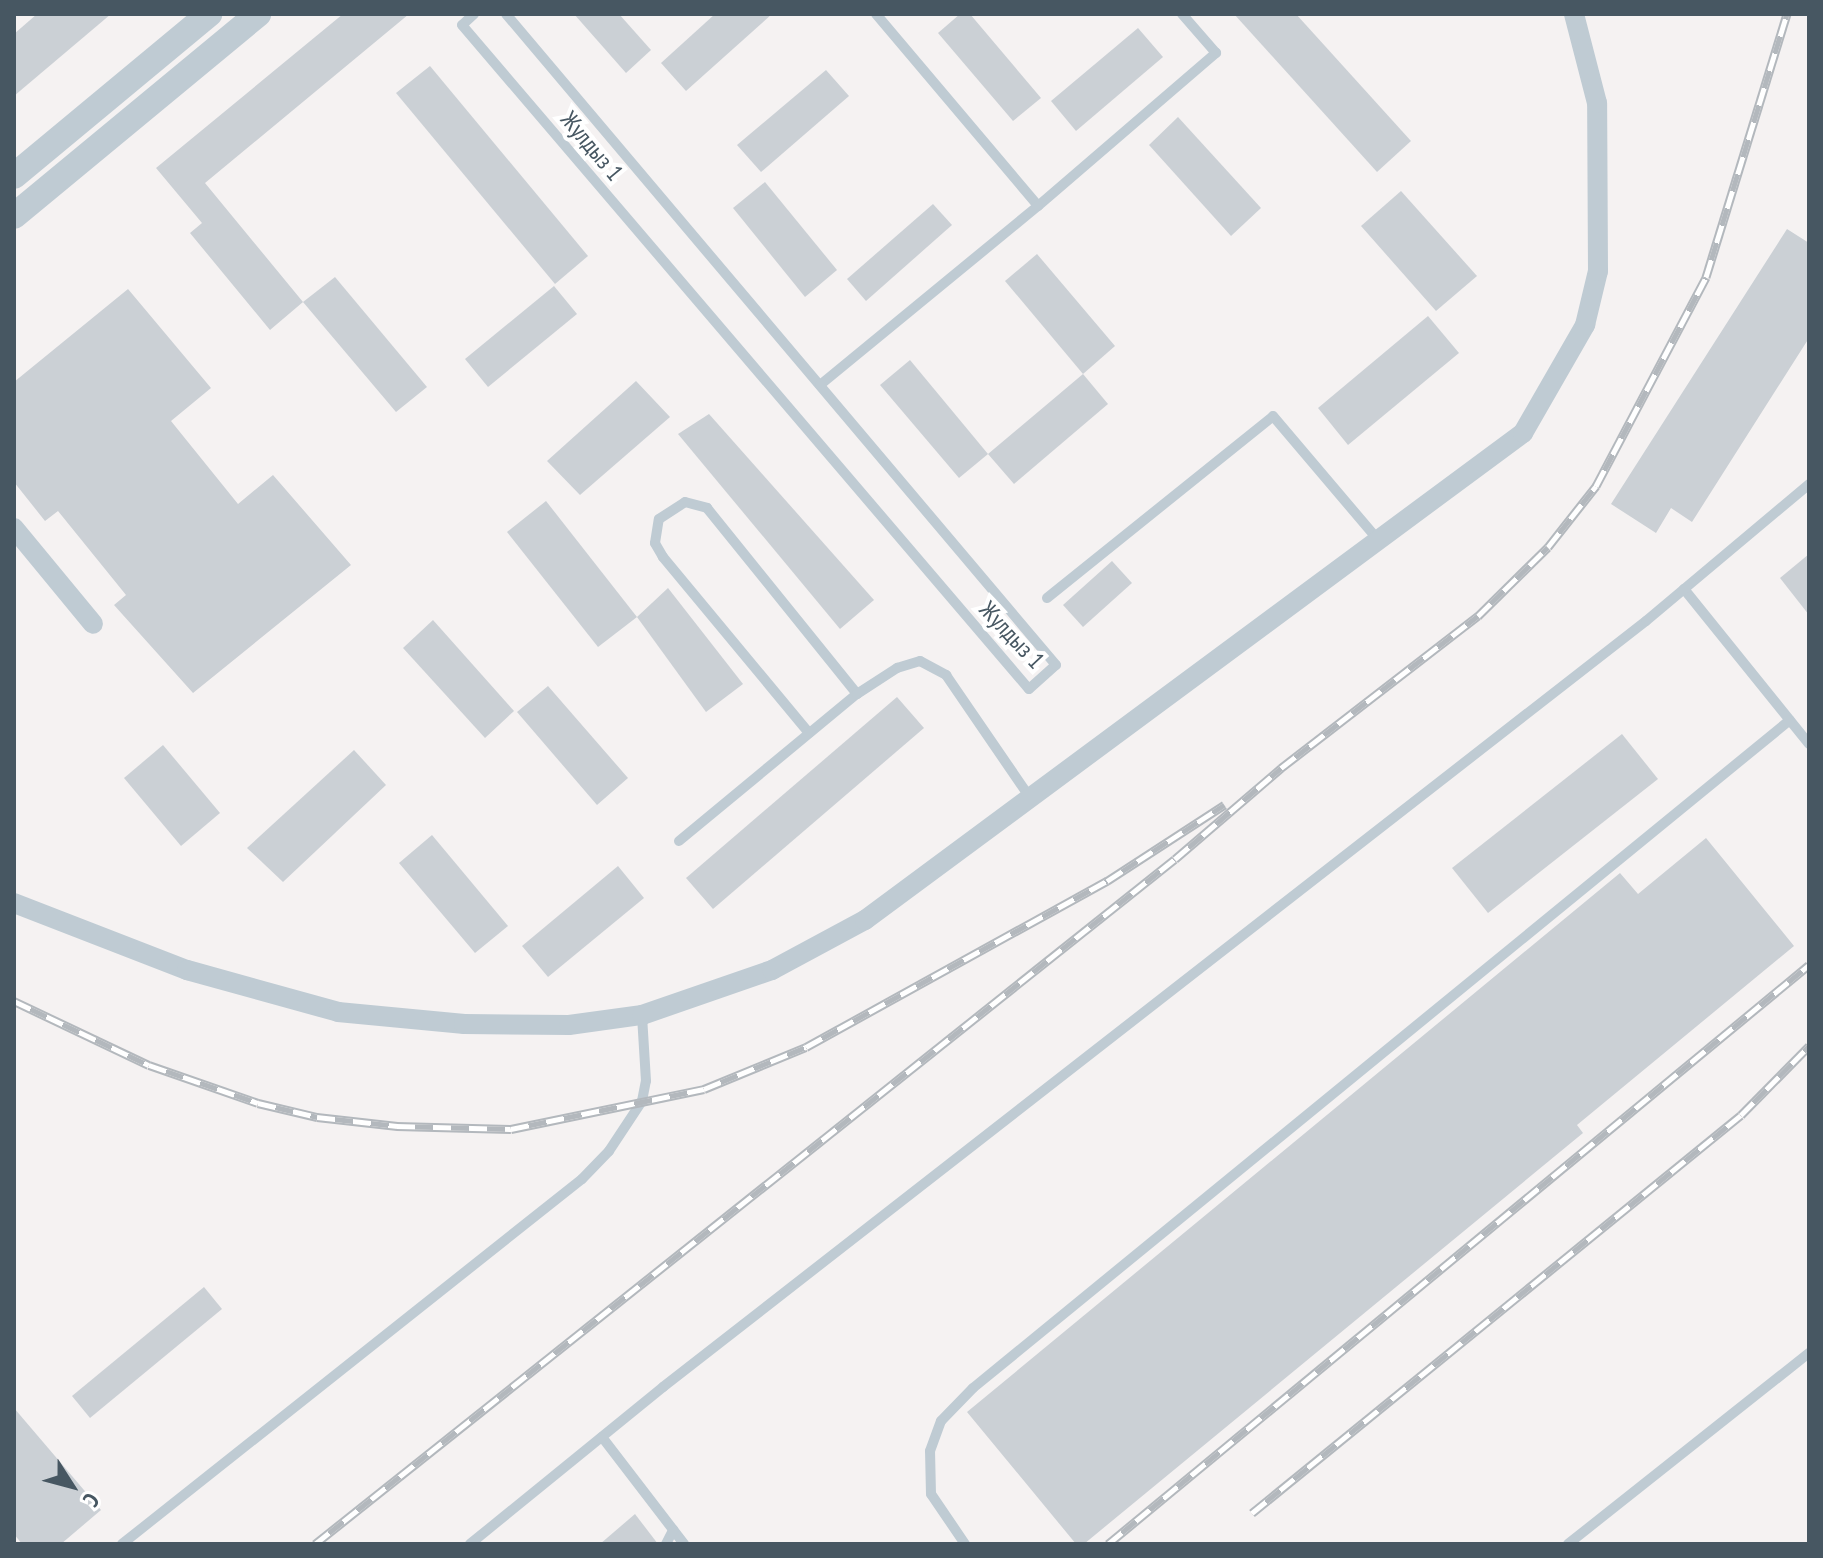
<!DOCTYPE html>
<meta charset="utf-8">
<style>
body{margin:0}
#map{position:relative;width:1823px;height:1558px;overflow:hidden;background:#f5f2f2;font-family:"PT Sans Narrow",sans-serif}
div>[style]{position:absolute}
.building>*{inset:0;background:#cbd0d5}
.service>*{height:10px;margin:-5px;padding:0 5px;transform-origin:5px;border-radius:5px;background:#bfcbd3}
.minor>*{height:20px;margin:-10px;padding:0 10px;transform-origin:10px;border-radius:10px;background:#bfcbd3}
.tertiary>*{height:26px;margin:-13px;padding:0 13px;transform-origin:13px;border-radius:13px;background:#bfcbd3}
.rail>*{height:9px;margin-top:-4.5px;transform-origin:0;background:repeating-linear-gradient(90deg,#fff 0 18px,#b3b8bd 0 36px);box-sizing:border-box;border-block:2px solid #b3b8bd}
span{translate:-50% -50%;white-space:nowrap;text-align:center;line-height:1.15;-webkit-text-stroke:8px #fff;paint-order:stroke}
.street-label{font-size:24px;color:#475762}
.frame{position:absolute;inset:0;border:16px solid #475762;pointer-events:none}
.north{position:absolute;left:32px;top:1446px;width:80px;height:80px;-webkit-text-stroke:6px #fff;paint-order:stroke;rotate:126deg;font-size:22px;font-weight:700;line-height:32px;text-align:center;color:#475762}
.north::after{content:'';display:block;margin:auto;width:28px;height:36px;background:#475762;clip-path:polygon(50% 0,100% 100%,50% 72%,0 100%)}
</style>
<div id="map">
<div class="building">
<div style="clip-path:polygon(37px 14px,111px 14px,14px 96px,14px 34px)"></div>
<div style="clip-path:polygon(343px 14px,409px 14px,205px 183px,303px 302px,270px 330px,190px 233px,202px 223px,156px 168px)"></div>
<div style="clip-path:polygon(574px 14px,619px 14px,651px 50px,626px 73px)"></div>
<div style="clip-path:polygon(715px 14px,772px 14px,686px 91px,661px 63px)"></div>
<div style="clip-path:polygon(960px 14px,970px 14px,1041px 98px,1013px 121px,938px 33px)"></div>
<div style="clip-path:polygon(1234px 14px,1296px 14px,1411px 141px,1377px 172px)"></div>
<div style="clip-path:polygon(1138px 28px,1163px 57px,1076px 131px,1051px 101px)"></div>
<div style="clip-path:polygon(430px 66px,588px 256px,555px 284px,396px 93px)"></div>
<div style="clip-path:polygon(826px 70px,849px 96px,761px 172px,737px 145px)"></div>
<div style="clip-path:polygon(1178px 117px,1261px 208px,1231px 236px,1149px 145px)"></div>
<div style="clip-path:polygon(765px 182px,837px 270px,805px 297px,733px 208px)"></div>
<div style="clip-path:polygon(1401px 191px,1477px 276px,1436px 311px,1361px 226px)"></div>
<div style="clip-path:polygon(933px 204px,952px 225px,866px 301px,847px 279px)"></div>
<div style="clip-path:polygon(1787px 229px,1809px 243px,1809px 338px,1692px 522px,1671px 508px,1656px 533px,1611px 504px)"></div>
<div style="clip-path:polygon(1037px 254px,1115px 346px,1083px 374px,1005px 281px)"></div>
<div style="clip-path:polygon(335px 277px,427px 387px,396px 412px,303px 302px)"></div>
<div style="clip-path:polygon(554px 286px,577px 314px,488px 387px,465px 359px)"></div>
<div style="clip-path:polygon(128px 289px,211px 388px,171px 421px,238px 504px,273px 475px,351px 565px,193px 693px,114px 605px,126px 595px,58px 511px,45px 521px,14px 482px,14px 382px)"></div>
<div style="clip-path:polygon(1428px 316px,1459px 353px,1348px 445px,1318px 408px)"></div>
<div style="clip-path:polygon(910px 360px,988px 454px,959px 478px,880px 385px)"></div>
<div style="clip-path:polygon(1083px 374px,1108px 404px,1014px 484px,988px 454px)"></div>
<div style="clip-path:polygon(636px 381px,670px 417px,580px 495px,547px 461px)"></div>
<div style="clip-path:polygon(709px 414px,874px 600px,840px 629px,678px 434px)"></div>
<div style="clip-path:polygon(546px 501px,637px 617px,598px 647px,507px 532px)"></div>
<div style="clip-path:polygon(1809px 554px,1809px 615px,1780px 578px)"></div>
<div style="clip-path:polygon(1112px 561px,1132px 583px,1083px 627px,1063px 605px)"></div>
<div style="clip-path:polygon(668px 588px,743px 684px,706px 712px,637px 617px)"></div>
<div style="clip-path:polygon(433px 620px,514px 711px,485px 738px,403px 648px)"></div>
<div style="clip-path:polygon(548px 686px,628px 778px,597px 805px,517px 712px)"></div>
<div style="clip-path:polygon(897px 697px,924px 728px,713px 909px,686px 878px)"></div>
<div style="clip-path:polygon(1622px 734px,1658px 779px,1488px 913px,1452px 868px)"></div>
<div style="clip-path:polygon(163px 745px,220px 813px,181px 846px,124px 778px)"></div>
<div style="clip-path:polygon(354px 750px,386px 785px,283px 882px,247px 848px)"></div>
<div style="clip-path:polygon(432px 835px,508px 926px,475px 953px,399px 863px)"></div>
<div style="clip-path:polygon(1706px 838px,1794px 946px,1577px 1125px,1583px 1133px,1084px 1544px,1076px 1544px,967px 1412px,1620px 873px,1638px 894px)"></div>
<div style="clip-path:polygon(618px 866px,644px 898px,548px 977px,522px 946px)"></div>
<div style="clip-path:polygon(204px 1287px,222px 1309px,90px 1418px,72px 1396px)"></div>
<div style="clip-path:polygon(14px 1408px,101px 1510px,61px 1544px,22px 1544px,14px 1534px)"></div>
<div style="clip-path:polygon(635px 1514px,658px 1544px,600px 1544px)"></div>
</div>
<div class="service">
<div style="left:474px;top:14px;width:16px;rotate:137deg"></div>
<div style="left:462px;top:25px;width:873px;rotate:49.51deg"></div>
<div style="left:1029px;top:689px;width:36px;rotate:-42deg"></div>
<div style="left:1056px;top:665px;width:852px;rotate:-130.19deg"></div>
<div style="left:876px;top:14px;width:251px;rotate:49.8deg"></div>
<div style="left:1038px;top:206px;width:235px;rotate:-40.7deg"></div>
<div style="left:1216px;top:53px;width:52px;rotate:-131.1deg"></div>
<div style="left:820px;top:385px;width:282px;rotate:-39.4deg"></div>
<div style="left:1684px;top:589px;width:199px;rotate:51.1deg"></div>
<div style="left:1047px;top:598px;width:290px;rotate:-38.8deg"></div>
<div style="left:1273px;top:416px;width:164px;rotate:49.7deg"></div>
<div style="left:809px;top:733px;width:229px;rotate:-129.7deg"></div>
<div style="left:663px;top:557px;width:16px;rotate:-120deg"></div>
<div style="left:655px;top:543px;width:24px;rotate:-81deg"></div>
<div style="left:659px;top:519px;width:31px;rotate:-33deg"></div>
<div style="left:685px;top:502px;width:23px;rotate:15deg"></div>
<div style="left:707px;top:508px;width:239px;rotate:51.1deg"></div>
<div style="left:679px;top:841px;width:231px;rotate:-39.6deg"></div>
<div style="left:857px;top:694px;width:48px;rotate:-33deg"></div>
<div style="left:897px;top:668px;width:24px;rotate:-17deg"></div>
<div style="left:920px;top:661px;width:30px;rotate:28deg"></div>
<div style="left:946px;top:675px;width:150px;rotate:55.6deg"></div>
<div style="left:602px;top:1437px;width:135px;rotate:52.5deg"></div>
<div style="left:122px;top:1544px;width:587px;rotate:-38.43deg"></div>
<div style="left:582px;top:1179px;width:39px;rotate:-46deg"></div>
<div style="left:609px;top:1151px;width:60px;rotate:-56.6deg"></div>
<div style="left:642px;top:1101px;width:20px;rotate:-79deg"></div>
<div style="left:646px;top:1081px;width:66px;rotate:-93.5deg"></div>
<div style="left:470px;top:1544px;width:249px;rotate:-39.1deg"></div>
<div style="left:663px;top:1387px;width:1246px;rotate:-37.93deg"></div>
<div style="left:1646px;top:621px;width:213px;rotate:-40deg"></div>
<div style="left:666px;top:1544px;width:16px;rotate:-63deg"></div>
<div style="left:965px;top:1544px;width:60px;rotate:-124.2deg"></div>
<div style="left:931px;top:1494px;width:43px;rotate:-91.3deg"></div>
<div style="left:930px;top:1451px;width:32px;rotate:-70deg"></div>
<div style="left:941px;top:1421px;width:46px;rotate:-45.9deg"></div>
<div style="left:973px;top:1388px;width:1055px;rotate:-39.27deg"></div>
<div style="left:1568px;top:1544px;width:308px;rotate:-38.4deg"></div>
</div>
<div class="minor">
<div style="left:14px;top:528px;width:124px;rotate:50.5deg"></div>
<div style="left:14px;top:903px;width:186px;rotate:21.2deg"></div>
<div style="left:187px;top:970px;width:157px;rotate:15.5deg"></div>
<div style="left:338px;top:1012px;width:127px;rotate:5.4deg"></div>
<div style="left:464px;top:1024px;width:105px;rotate:0.5deg"></div>
<div style="left:569px;top:1025px;width:74px;rotate:-7.8deg"></div>
<div style="left:642px;top:1015px;width:138px;rotate:-19.1deg"></div>
<div style="left:772px;top:970px;width:106px;rotate:-28.3deg"></div>
<div style="left:865px;top:920px;width:819px;rotate:-36.51deg"></div>
<div style="left:1523px;top:433px;width:125px;rotate:-60.1deg"></div>
<div style="left:1585px;top:325px;width:56px;rotate:-76.5deg"></div>
<div style="left:1598px;top:271px;width:168px;rotate:-90.3deg"></div>
<div style="left:1597px;top:103px;width:92px;rotate:-104.5deg"></div>
</div>
<div class="tertiary">
<div style="left:14px;top:176px;width:254px;rotate:-39.7deg"></div>
<div style="left:14px;top:216px;width:317px;rotate:-39.6deg"></div>
</div>
<div class="rail">
<div style="left:14px;top:1001px;width:149px;rotate:25.4deg"></div>
<div style="left:149px;top:1065px;width:115px;rotate:19.2deg"></div>
<div style="left:258px;top:1103px;width:61px;rotate:13.3deg"></div>
<div style="left:317px;top:1117px;width:81px;rotate:6.4deg"></div>
<div style="left:397px;top:1126px;width:114px;rotate:1.5deg"></div>
<div style="left:511px;top:1129px;width:197px;rotate:-11.7deg"></div>
<div style="left:704px;top:1089px;width:110px;rotate:-22.4deg"></div>
<div style="left:806px;top:1047px;width:344px;rotate:-28.9deg"></div>
<div style="left:1107px;top:881px;width:140px;rotate:-33deg"></div>
<div style="left:1252px;top:1513px;width:630px;rotate:-39.14deg"></div>
<div style="left:1741px;top:1115px;width:97px;rotate:-45.4deg"></div>
<div style="left:315px;top:1544px;width:1099px;rotate:-38.54deg"></div>
<div style="left:1175px;top:859px;width:140px;rotate:-40.6deg"></div>
<div style="left:1281px;top:768px;width:249px;rotate:-37.7deg"></div>
<div style="left:1478px;top:616px;width:98px;rotate:-44.6deg"></div>
<div style="left:1548px;top:547px;width:78px;rotate:-51.8deg"></div>
<div style="left:1596px;top:486px;width:236px;rotate:-62.2deg"></div>
<div style="left:1706px;top:277px;width:275px;rotate:-72.9deg"></div>
<div style="left:1108px;top:1544px;width:909px;rotate:-39.56deg"></div>
</div>
<div class="street-label">
<span style="left:592px;top:146px;rotate:50deg">Жулдыз 1</span>
<span style="left:1012px;top:635px;rotate:47deg">Жулдыз 1</span>
</div>
<div class="frame"></div>
<div class="north">С</div>
</div>
